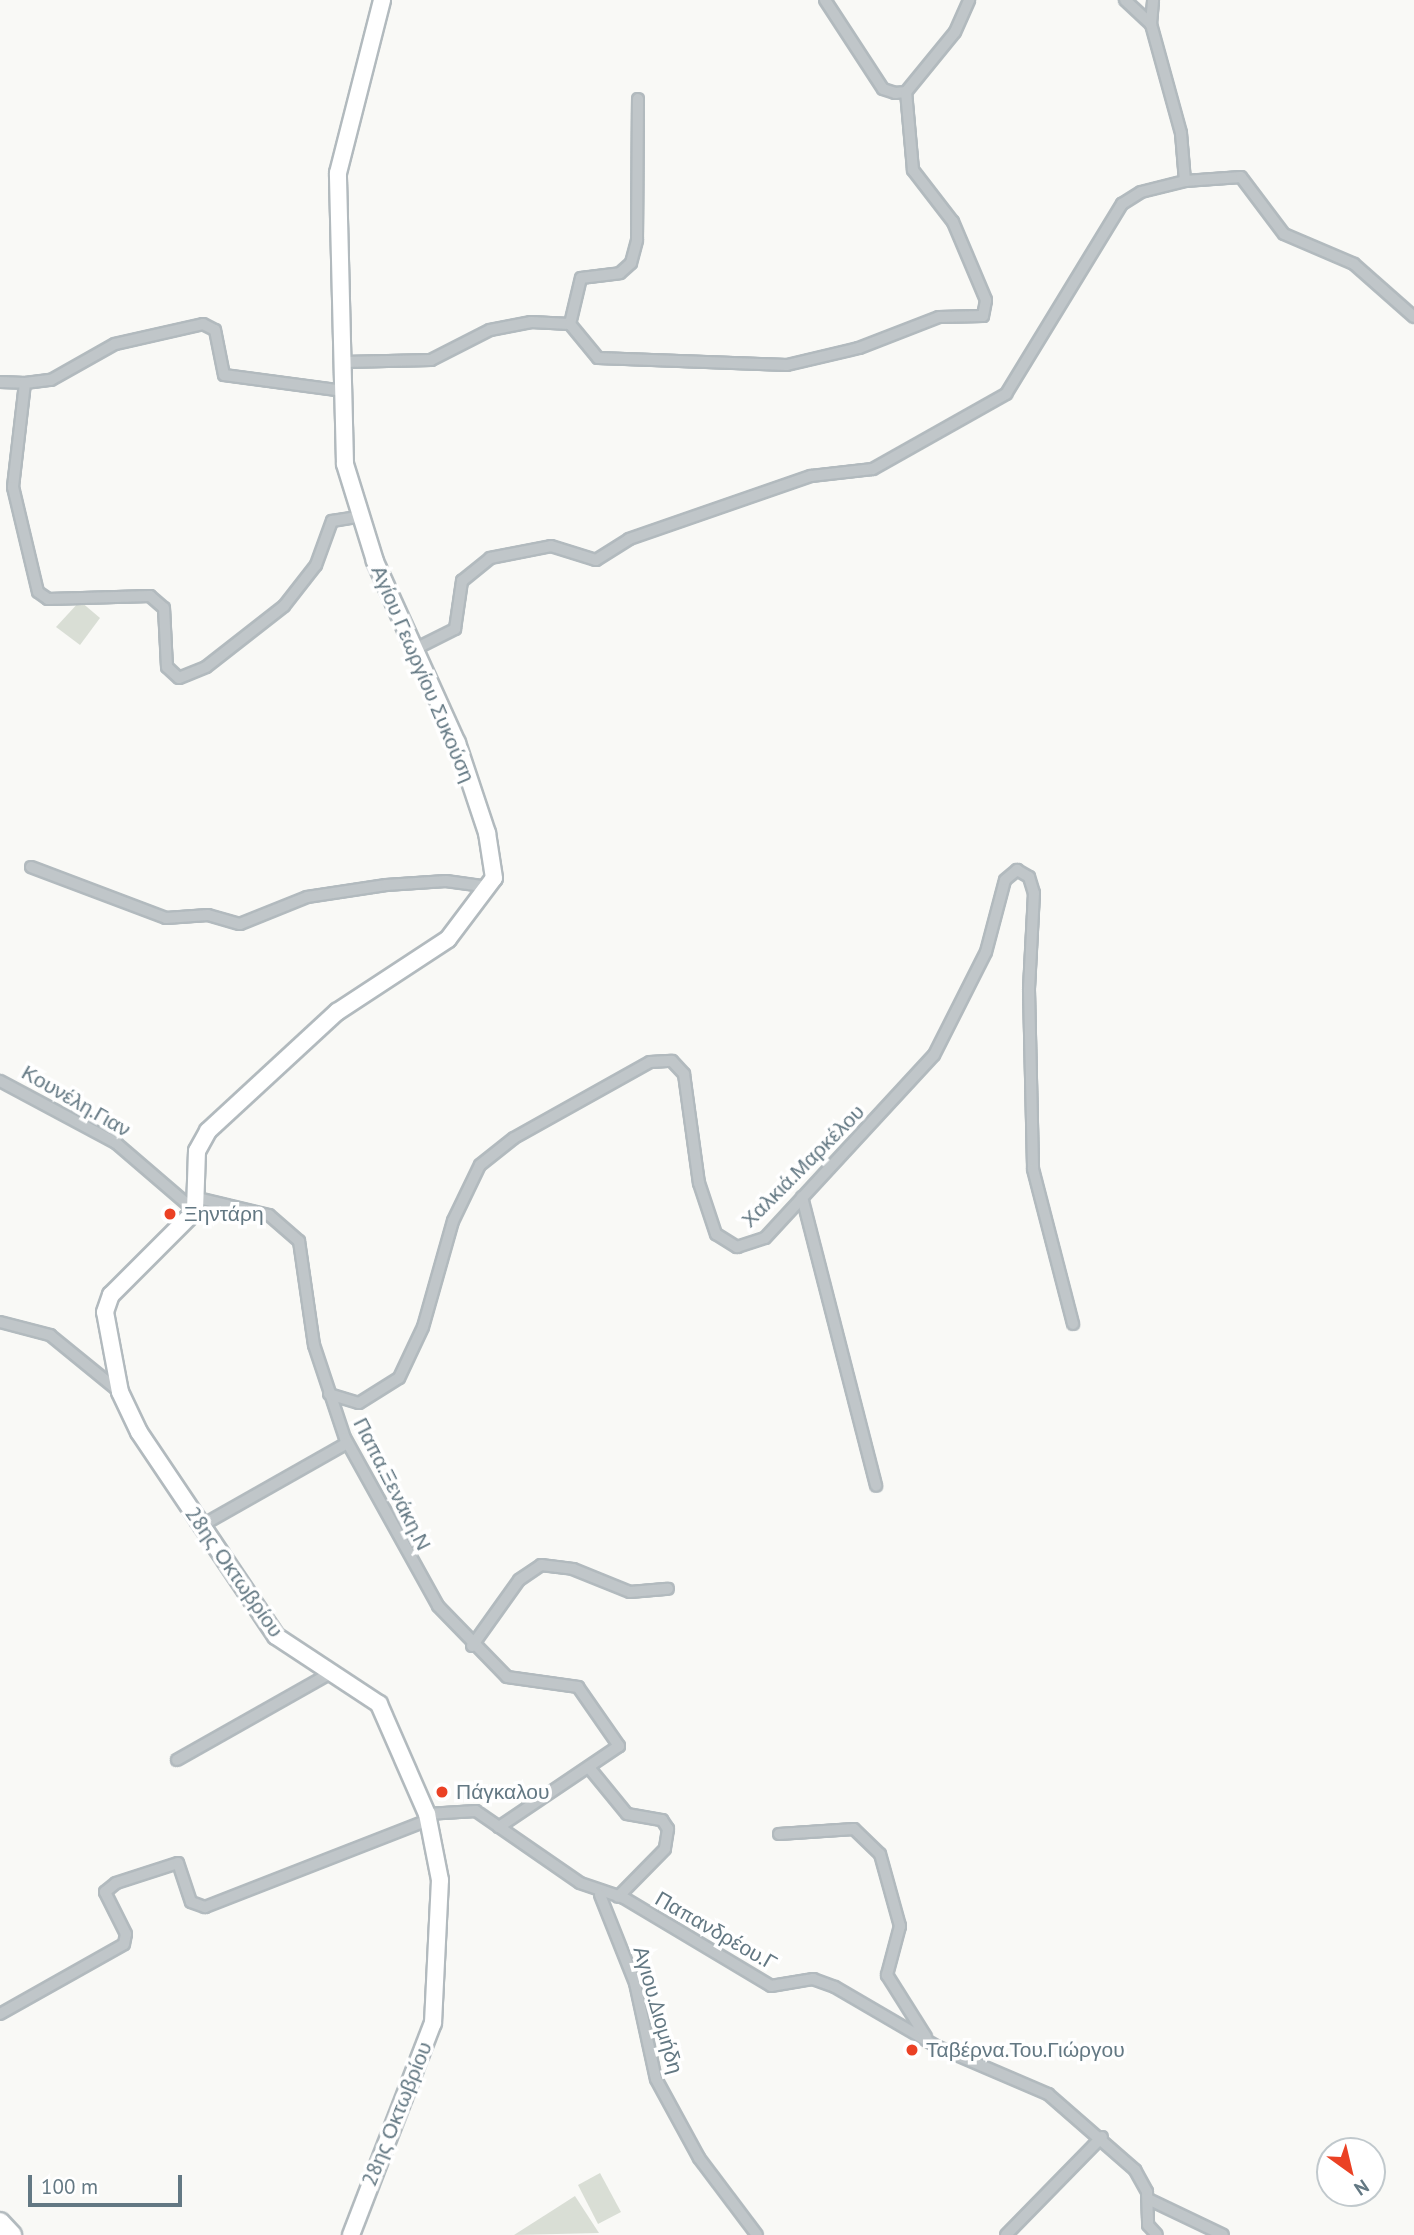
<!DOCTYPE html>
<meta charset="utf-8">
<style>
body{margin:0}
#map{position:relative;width:1414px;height:2235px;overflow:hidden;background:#f9f9f6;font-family:"PT Sans",sans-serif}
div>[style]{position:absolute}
.green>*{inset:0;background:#d9ded5}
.roads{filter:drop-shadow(2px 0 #b2babe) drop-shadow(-2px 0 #b2babe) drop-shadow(0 2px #b2babe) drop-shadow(0 -2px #b2babe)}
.minor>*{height:10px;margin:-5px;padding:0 5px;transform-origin:5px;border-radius:5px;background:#c0c6c9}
.secondary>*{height:16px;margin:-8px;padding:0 8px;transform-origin:8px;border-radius:8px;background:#fff}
.primary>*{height:18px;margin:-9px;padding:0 9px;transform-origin:9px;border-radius:9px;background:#fff}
.dots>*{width:19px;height:19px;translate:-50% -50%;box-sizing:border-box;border:4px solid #fff;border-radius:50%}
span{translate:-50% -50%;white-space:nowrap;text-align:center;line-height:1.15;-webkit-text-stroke:7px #fff;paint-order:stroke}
.street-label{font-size:21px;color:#637883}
.poi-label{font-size:21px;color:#637883}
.left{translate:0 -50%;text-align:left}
.north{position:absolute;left:1316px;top:2137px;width:70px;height:70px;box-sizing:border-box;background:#fff;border:2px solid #c1c9cd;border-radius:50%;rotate:146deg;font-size:19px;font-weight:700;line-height:28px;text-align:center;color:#637883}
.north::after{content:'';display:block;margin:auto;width:24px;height:32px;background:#eb4124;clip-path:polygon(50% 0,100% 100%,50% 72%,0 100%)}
.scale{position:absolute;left:28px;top:2175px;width:154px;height:32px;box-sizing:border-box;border:4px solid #637883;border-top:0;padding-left:9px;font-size:21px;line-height:24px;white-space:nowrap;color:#637883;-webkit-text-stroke:5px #fff;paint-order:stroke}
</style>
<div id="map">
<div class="green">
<div style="clip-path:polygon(80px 601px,100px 618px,80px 645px,56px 627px)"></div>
<div style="clip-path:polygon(600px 2173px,621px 2212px,598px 2224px,578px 2185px)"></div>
<div style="clip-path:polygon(575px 2196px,599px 2233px,514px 2235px)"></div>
</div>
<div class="roads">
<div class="minor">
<div style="left:825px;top:0;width:106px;rotate:56.9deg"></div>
<div style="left:883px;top:89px;width:13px;rotate:18deg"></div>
<div style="left:895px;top:93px;width:11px;rotate:-5deg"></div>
<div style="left:906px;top:92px;width:77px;rotate:-50.8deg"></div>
<div style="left:955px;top:32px;width:35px;rotate:-66deg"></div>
<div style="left:1125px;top:0;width:35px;rotate:43deg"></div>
<div style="left:1185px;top:181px;width:56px;rotate:-4.1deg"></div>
<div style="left:1241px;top:177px;width:71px;rotate:53deg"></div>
<div style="left:1284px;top:234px;width:76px;rotate:23.2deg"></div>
<div style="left:1354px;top:264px;width:80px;rotate:41.5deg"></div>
<div style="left:570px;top:324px;width:47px;rotate:-76.6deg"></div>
<div style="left:581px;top:278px;width:39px;rotate:-7deg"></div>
<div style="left:620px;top:273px;width:15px;rotate:-42deg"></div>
<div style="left:631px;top:263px;width:24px;rotate:-75deg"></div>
<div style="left:637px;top:240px;width:141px;rotate:-89.6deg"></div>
<div style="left:344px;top:362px;width:87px;rotate:-1.3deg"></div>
<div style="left:431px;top:360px;width:66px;rotate:-27deg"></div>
<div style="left:490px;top:330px;width:42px;rotate:-11deg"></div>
<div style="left:531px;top:322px;width:39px;rotate:3deg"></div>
<div style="left:570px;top:324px;width:44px;rotate:50.5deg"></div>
<div style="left:598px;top:358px;width:189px;rotate:2.1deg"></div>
<div style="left:787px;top:365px;width:74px;rotate:-13.3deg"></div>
<div style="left:859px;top:348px;width:86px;rotate:-21.2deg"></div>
<div style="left:939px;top:317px;width:44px;rotate:-1.3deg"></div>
<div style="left:983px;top:316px;width:16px;rotate:-79deg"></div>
<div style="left:986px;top:300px;width:85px;rotate:-112.9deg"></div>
<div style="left:953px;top:222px;width:66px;rotate:-127.6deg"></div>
<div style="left:913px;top:170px;width:78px;rotate:-95.1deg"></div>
<div style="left:0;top:382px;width:25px;rotate:2deg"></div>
<div style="left:25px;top:383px;width:105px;rotate:96.6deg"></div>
<div style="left:13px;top:487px;width:108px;rotate:76.6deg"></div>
<div style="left:38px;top:592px;width:12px;rotate:35deg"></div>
<div style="left:48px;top:599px;width:102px;rotate:-1.7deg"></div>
<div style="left:150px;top:596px;width:18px;rotate:41deg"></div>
<div style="left:164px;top:608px;width:59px;rotate:87.1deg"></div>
<div style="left:167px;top:667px;width:16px;rotate:43deg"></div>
<div style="left:179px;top:678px;width:29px;rotate:-22deg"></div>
<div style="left:206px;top:667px;width:99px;rotate:-38deg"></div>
<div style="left:284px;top:606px;width:52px;rotate:-52deg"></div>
<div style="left:316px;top:565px;width:47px;rotate:-70deg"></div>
<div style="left:332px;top:521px;width:26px;rotate:-9deg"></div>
<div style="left:25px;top:383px;width:26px;rotate:-7deg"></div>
<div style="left:51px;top:380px;width:73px;rotate:-29.4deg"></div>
<div style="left:115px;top:344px;width:90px;rotate:-12.8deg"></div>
<div style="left:203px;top:324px;width:13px;rotate:27deg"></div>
<div style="left:215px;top:330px;width:46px;rotate:78.7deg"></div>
<div style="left:224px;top:375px;width:121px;rotate:7.6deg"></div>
<div style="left:415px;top:649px;width:45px;rotate:-26.6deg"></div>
<div style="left:455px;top:629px;width:49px;rotate:-81.7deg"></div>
<div style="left:462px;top:581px;width:36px;rotate:-39deg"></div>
<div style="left:490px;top:558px;width:62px;rotate:-11.1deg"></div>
<div style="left:551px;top:546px;width:47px;rotate:17.3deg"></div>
<div style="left:596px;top:560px;width:39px;rotate:-32deg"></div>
<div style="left:629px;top:539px;width:193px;rotate:-19.1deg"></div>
<div style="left:811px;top:476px;width:62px;rotate:-6.4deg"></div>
<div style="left:873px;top:469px;width:153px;rotate:-29.4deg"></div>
<div style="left:1006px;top:394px;width:223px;rotate:-58.6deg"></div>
<div style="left:1122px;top:204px;width:22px;rotate:-32deg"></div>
<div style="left:1141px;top:192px;width:45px;rotate:-14deg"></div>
<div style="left:1185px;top:181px;width:48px;rotate:-94.8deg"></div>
<div style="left:1181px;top:133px;width:113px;rotate:-105.4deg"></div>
<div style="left:1151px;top:24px;width:24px;rotate:-85deg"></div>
<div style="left:31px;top:867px;width:144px;rotate:20.7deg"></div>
<div style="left:166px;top:918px;width:42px;rotate:-4.1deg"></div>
<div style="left:208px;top:915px;width:33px;rotate:16deg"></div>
<div style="left:240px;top:924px;width:72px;rotate:-21.9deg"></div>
<div style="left:307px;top:897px;width:80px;rotate:-8.6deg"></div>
<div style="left:386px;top:885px;width:60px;rotate:-3.8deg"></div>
<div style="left:446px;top:881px;width:43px;rotate:7.9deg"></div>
<div style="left:0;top:1081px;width:132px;rotate:28.1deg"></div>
<div style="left:116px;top:1143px;width:104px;rotate:40.7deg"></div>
<div style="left:802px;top:1197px;width:298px;rotate:75.6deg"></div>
<div style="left:198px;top:1198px;width:73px;rotate:13.5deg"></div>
<div style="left:269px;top:1215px;width:40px;rotate:41deg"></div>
<div style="left:299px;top:1241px;width:105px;rotate:81.8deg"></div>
<div style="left:314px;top:1345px;width:98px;rotate:71.6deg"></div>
<div style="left:345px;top:1438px;width:192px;rotate:61deg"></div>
<div style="left:438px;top:1606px;width:99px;rotate:45.8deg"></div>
<div style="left:507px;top:1677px;width:72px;rotate:8deg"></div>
<div style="left:578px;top:1687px;width:72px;rotate:55.2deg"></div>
<div style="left:619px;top:1746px;width:145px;rotate:146deg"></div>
<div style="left:0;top:1322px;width:52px;rotate:14.6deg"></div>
<div style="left:50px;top:1335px;width:90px;rotate:39.2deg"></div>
<div style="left:329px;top:1394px;width:31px;rotate:17deg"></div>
<div style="left:359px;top:1403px;width:47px;rotate:-32deg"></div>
<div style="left:399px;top:1378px;width:56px;rotate:-64.8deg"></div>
<div style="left:423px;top:1327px;width:110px;rotate:-74.2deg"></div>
<div style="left:453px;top:1221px;width:62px;rotate:-64.3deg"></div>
<div style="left:480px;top:1165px;width:43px;rotate:-38.5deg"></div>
<div style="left:514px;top:1138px;width:156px;rotate:-29.2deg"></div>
<div style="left:650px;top:1062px;width:22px;rotate:-3deg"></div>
<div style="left:672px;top:1061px;width:18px;rotate:47deg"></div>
<div style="left:684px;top:1074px;width:110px;rotate:82.2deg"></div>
<div style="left:699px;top:1183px;width:54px;rotate:71.6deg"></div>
<div style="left:716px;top:1234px;width:25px;rotate:32deg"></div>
<div style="left:737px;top:1247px;width:29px;rotate:-18deg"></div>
<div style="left:765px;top:1238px;width:249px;rotate:-47.3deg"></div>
<div style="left:934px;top:1055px;width:115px;rotate:-63.2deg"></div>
<div style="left:986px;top:952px;width:74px;rotate:-75.2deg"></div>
<div style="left:1005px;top:880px;width:16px;rotate:-40deg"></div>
<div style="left:1017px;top:870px;width:14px;rotate:30deg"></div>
<div style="left:1029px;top:877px;width:17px;rotate:73deg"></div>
<div style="left:1034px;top:893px;width:97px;rotate:93deg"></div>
<div style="left:1029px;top:990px;width:179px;rotate:88.7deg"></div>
<div style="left:1033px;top:1169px;width:160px;rotate:75.5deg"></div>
<div style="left:201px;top:1526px;width:168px;rotate:-29.6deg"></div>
<div style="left:472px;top:1646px;width:81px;rotate:-54.5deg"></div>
<div style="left:519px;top:1580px;width:27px;rotate:-34deg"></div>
<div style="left:541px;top:1565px;width:32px;rotate:7deg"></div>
<div style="left:573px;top:1569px;width:61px;rotate:22deg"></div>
<div style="left:630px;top:1592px;width:38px;rotate:-5deg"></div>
<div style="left:177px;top:1760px;width:177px;rotate:-29.5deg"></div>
<div style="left:591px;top:1770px;width:57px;rotate:50.7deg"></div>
<div style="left:627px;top:1814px;width:36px;rotate:10deg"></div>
<div style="left:662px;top:1820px;width:11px;rotate:56deg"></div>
<div style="left:668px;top:1829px;width:20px;rotate:99deg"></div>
<div style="left:665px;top:1849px;width:67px;rotate:134.4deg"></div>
<div style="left:427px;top:1814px;width:49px;rotate:-3.5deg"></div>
<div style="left:476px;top:1811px;width:126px;rotate:34.7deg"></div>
<div style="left:580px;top:1883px;width:46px;rotate:18.8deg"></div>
<div style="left:624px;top:1898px;width:171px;rotate:30.9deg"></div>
<div style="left:771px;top:1986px;width:43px;rotate:-9.5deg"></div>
<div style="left:813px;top:1979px;width:23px;rotate:20deg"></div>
<div style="left:835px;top:1987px;width:117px;rotate:30.3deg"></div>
<div style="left:936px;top:2046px;width:122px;rotate:23.2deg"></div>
<div style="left:1048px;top:2094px;width:116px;rotate:41.1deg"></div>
<div style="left:1135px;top:2170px;width:25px;rotate:61deg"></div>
<div style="left:1147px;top:2192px;width:33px;rotate:88deg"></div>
<div style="left:1148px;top:2225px;width:13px;rotate:48deg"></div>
<div style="left:779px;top:1834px;width:75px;rotate:-3.8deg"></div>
<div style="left:854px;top:1829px;width:36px;rotate:44deg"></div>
<div style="left:880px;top:1854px;width:75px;rotate:74.5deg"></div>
<div style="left:900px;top:1926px;width:51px;rotate:104.9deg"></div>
<div style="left:887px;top:1975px;width:73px;rotate:57.8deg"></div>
<div style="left:600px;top:1895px;width:95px;rotate:68.3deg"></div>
<div style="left:635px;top:1983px;width:98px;rotate:77.7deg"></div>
<div style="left:656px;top:2079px;width:90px;rotate:61.4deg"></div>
<div style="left:699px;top:2158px;width:96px;rotate:53deg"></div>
<div style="left:0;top:2014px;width:142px;rotate:-29.4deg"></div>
<div style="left:124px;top:1944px;width:10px;rotate:-79deg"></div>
<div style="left:126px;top:1934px;width:47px;rotate:-116.6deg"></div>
<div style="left:105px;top:1892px;width:14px;rotate:-39deg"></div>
<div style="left:116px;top:1883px;width:65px;rotate:-17.9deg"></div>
<div style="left:178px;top:1863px;width:41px;rotate:71.6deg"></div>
<div style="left:191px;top:1902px;width:15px;rotate:20deg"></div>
<div style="left:205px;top:1907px;width:239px;rotate:-21.3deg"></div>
<div style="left:1148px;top:2199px;width:83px;rotate:25.6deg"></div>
<div style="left:1006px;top:2235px;width:137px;rotate:-45.6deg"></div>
</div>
<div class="secondary">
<div style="left:351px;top:2235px;width:227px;rotate:-68.9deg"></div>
<div style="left:433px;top:2023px;width:143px;rotate:-87.2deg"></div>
<div style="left:440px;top:1880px;width:67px;rotate:-101.1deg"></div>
<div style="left:427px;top:1814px;width:120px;rotate:-113.6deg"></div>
<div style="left:379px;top:1704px;width:123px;rotate:-146.6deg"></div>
<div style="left:276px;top:1636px;width:246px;rotate:-123.9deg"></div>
<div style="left:139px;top:1432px;width:44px;rotate:-115.4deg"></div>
<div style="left:120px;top:1392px;width:81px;rotate:-100.6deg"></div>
<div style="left:105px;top:1312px;width:18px;rotate:-71deg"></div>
<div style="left:111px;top:1295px;width:119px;rotate:-45deg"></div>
<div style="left:195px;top:1211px;width:60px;rotate:-88.1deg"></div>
<div style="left:197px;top:1151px;width:23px;rotate:-61deg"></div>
<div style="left:208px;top:1131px;width:176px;rotate:-42.7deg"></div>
<div style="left:337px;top:1012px;width:133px;rotate:-33.3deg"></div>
<div style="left:448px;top:939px;width:76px;rotate:-53deg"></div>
<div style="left:494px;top:878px;width:46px;rotate:-98.8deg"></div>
<div style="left:487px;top:833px;width:95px;rotate:-108.4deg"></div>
<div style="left:457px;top:743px;width:200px;rotate:-114.3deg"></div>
<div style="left:375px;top:561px;width:102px;rotate:-107.2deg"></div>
<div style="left:345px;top:464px;width:291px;rotate:-91.4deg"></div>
<div style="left:338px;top:173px;width:179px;rotate:-75.7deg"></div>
</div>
<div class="primary">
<div style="left:0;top:2222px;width:18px;rotate:47deg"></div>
</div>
</div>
<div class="dots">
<div style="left:170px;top:1214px;background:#eb4124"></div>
<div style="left:442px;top:1792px;background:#eb4124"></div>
<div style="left:912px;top:2050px;background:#eb4124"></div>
</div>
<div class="street-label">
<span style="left:423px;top:674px;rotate:67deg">Αγίου Γεωργίου Συκούση</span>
<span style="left:76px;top:1101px;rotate:30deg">Κουνέλη.Γιαν</span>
<span style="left:803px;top:1166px;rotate:-45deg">Χαλκιά.Μαρκέλου</span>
<span style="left:392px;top:1484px;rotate:63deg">Παπα.Ξενάκη.Ν</span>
<span style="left:234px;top:1572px;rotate:55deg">28ης Οκτωβρίου</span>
<span style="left:716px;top:1931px;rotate:30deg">Παπανδρέου.Γ</span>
<span style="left:658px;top:2010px;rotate:74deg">Αγιου.Διομήδη</span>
<span style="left:397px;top:2114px;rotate:-68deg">28ης Οκτωβρίου</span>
</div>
<div class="poi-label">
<span class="left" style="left:184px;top:1214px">Ξηντάρη</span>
<span class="left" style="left:456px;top:1792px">Πάγκαλου</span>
<span class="left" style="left:926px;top:2050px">Ταβέρνα.Του.Γιώργου</span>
</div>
<div class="north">N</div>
<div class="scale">100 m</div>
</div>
